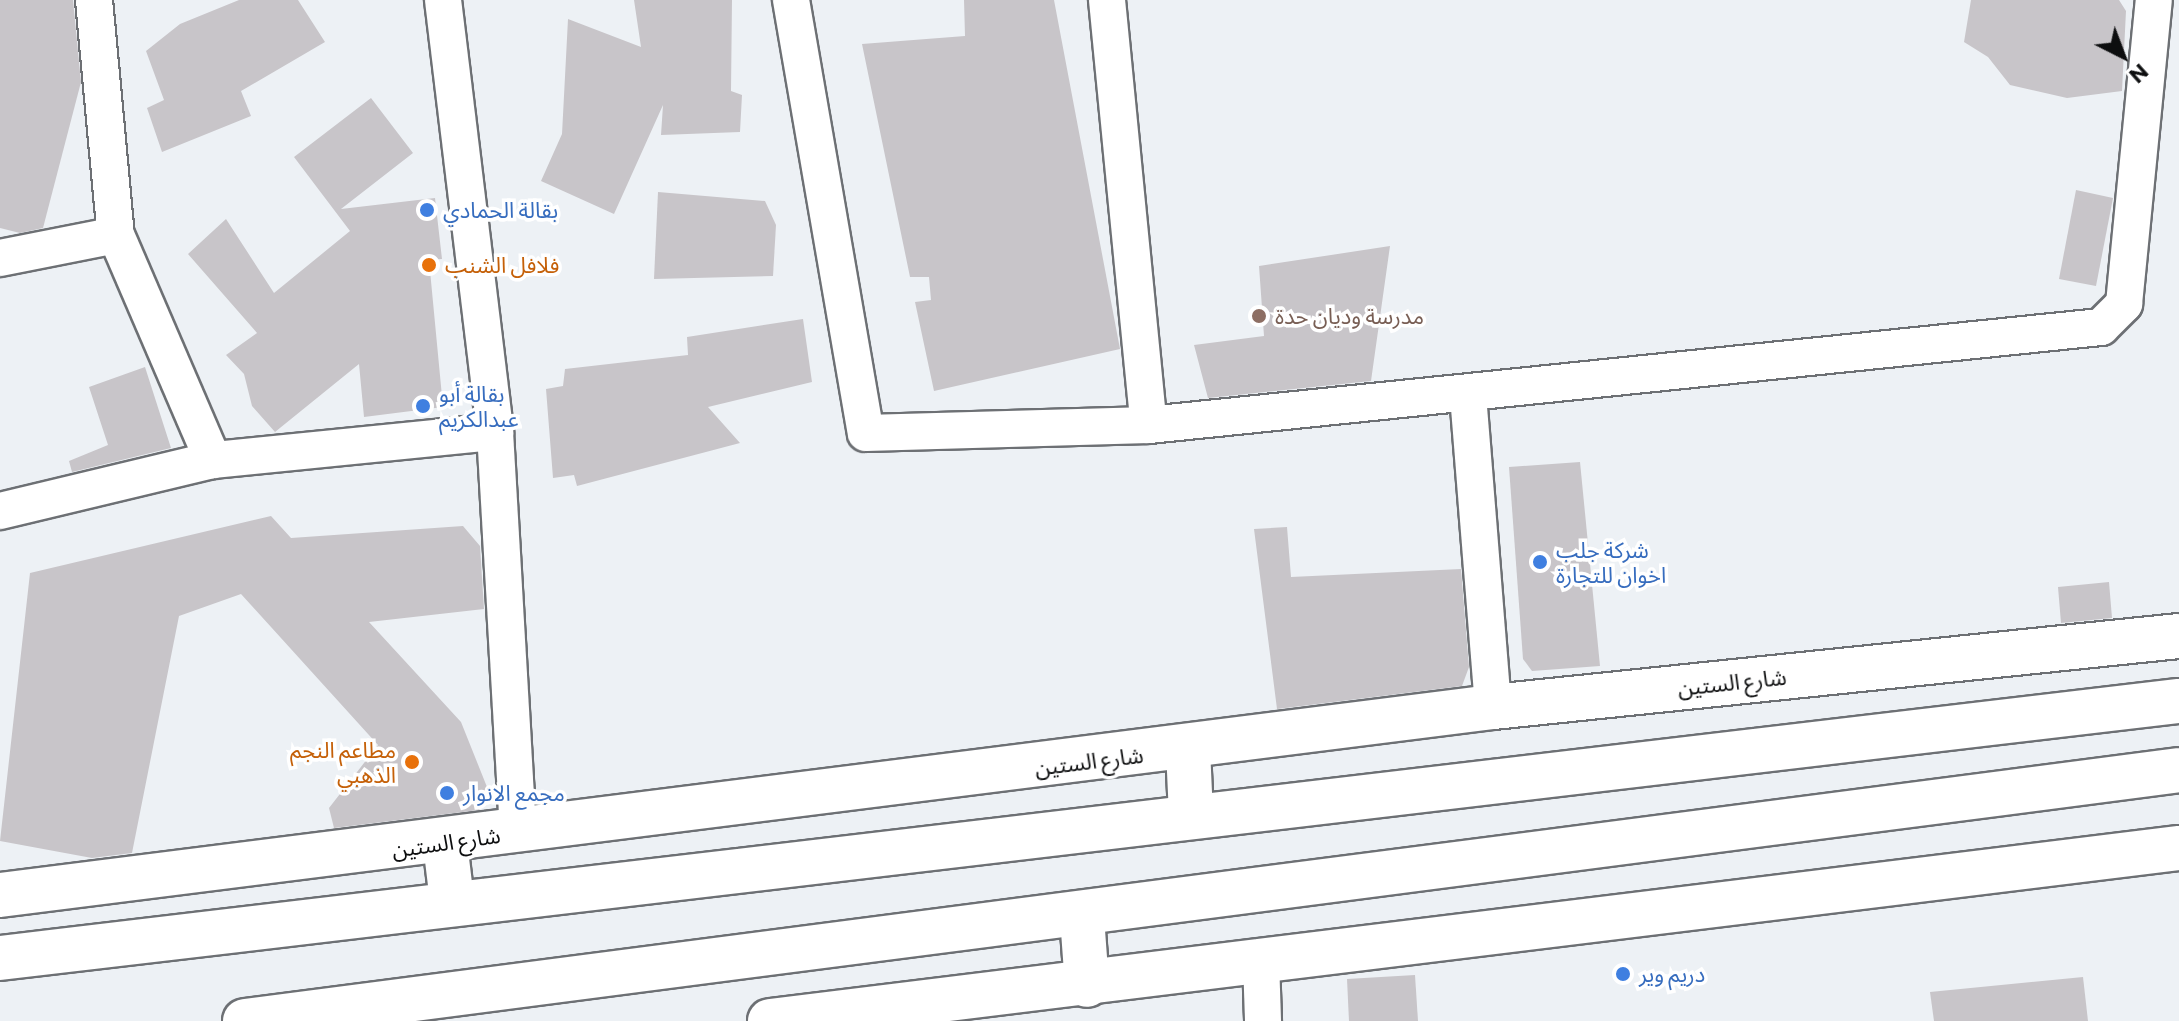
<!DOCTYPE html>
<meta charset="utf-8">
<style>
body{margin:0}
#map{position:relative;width:2179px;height:1021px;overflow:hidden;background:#edf1f5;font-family:Commissioner,"Noto Sans Arabic",sans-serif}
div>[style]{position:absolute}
.building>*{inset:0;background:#c8c5c9}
.roads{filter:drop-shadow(2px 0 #6d7074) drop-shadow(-2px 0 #6d7074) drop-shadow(0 2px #6d7074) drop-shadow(0 -2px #6d7074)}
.minor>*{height:36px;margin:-18px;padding:0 18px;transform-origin:18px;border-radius:18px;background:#fff}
.primary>*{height:44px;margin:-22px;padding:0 22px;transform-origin:22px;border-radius:22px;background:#fff}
.trunk>*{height:44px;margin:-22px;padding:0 22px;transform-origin:22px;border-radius:22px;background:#fff}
.dots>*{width:22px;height:22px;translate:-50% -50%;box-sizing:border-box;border:4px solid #fff;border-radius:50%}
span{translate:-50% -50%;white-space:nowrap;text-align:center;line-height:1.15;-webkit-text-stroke:7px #fff;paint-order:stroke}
.shop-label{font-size:22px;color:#366cbe}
.left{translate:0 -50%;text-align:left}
.food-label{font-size:22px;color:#c56008}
.right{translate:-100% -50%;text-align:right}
.education-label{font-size:22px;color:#785e54}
.street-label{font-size:22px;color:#0d0e0f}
.north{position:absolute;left:2083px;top:16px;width:80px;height:80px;-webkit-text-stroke:6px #fff;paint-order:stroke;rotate:138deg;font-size:22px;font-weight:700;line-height:32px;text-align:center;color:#0d0e0f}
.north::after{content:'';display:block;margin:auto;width:28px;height:36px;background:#0d0e0f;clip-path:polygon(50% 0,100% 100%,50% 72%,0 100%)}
</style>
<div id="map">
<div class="building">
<div style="clip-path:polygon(0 0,73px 0,81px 82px,43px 228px,20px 233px,0 228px)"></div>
<div style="clip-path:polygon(239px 0,298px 0,325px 42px,241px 91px,251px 116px,162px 152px,147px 108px,164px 100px,146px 51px,180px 24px)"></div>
<div style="clip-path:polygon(634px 0,732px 0,731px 91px,742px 95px,740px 132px,661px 135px,663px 105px,614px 214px,541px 181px,562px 134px,568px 19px,641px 47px)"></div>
<div style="clip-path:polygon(964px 0,1054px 0,1120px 349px,934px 391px,915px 302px,931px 300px,929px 277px,910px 277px,862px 44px,965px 36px)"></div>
<div style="clip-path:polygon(1971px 0,2119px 0,2126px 11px,2122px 91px,2067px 98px,2010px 85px,1988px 57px,1964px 42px)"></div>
<div style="clip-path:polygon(371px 98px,413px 153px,341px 209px,435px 198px,442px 259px,429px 260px,443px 407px,364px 417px,359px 364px,275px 432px,252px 406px,244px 374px,226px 355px,257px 333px,188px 254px,226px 219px,274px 293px,350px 231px,294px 157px)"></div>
<div style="clip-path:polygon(2076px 190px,2113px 198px,2096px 286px,2059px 279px)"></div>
<div style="clip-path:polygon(658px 192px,765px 201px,776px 225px,773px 276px,654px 279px)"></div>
<div style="clip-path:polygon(1390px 246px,1371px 381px,1208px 398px,1194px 345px,1264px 336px,1259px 266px)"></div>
<div style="clip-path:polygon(803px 319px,812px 382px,708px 407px,740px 443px,577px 486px,574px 475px,553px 478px,546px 389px,563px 386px,565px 369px,688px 355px,687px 337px)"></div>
<div style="clip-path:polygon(145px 367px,171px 448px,72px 472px,69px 461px,108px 445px,89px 387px)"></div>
<div style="clip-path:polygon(1580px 462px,1600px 666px,1532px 671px,1523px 659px,1509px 467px)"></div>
<div style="clip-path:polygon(271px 516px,291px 538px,463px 526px,480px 546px,484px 609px,369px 622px,461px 722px,489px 792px,479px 810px,334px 828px,329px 808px,378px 745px,241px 594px,179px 616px,132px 853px,92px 858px,0 841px,30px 573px)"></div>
<div style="clip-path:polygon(1287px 527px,1291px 577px,1461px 569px,1469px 667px,1462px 686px,1277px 709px,1254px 529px)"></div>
<div style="clip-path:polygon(2109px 582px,2112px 618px,2061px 623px,2058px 587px)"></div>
<div style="clip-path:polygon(1415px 975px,1418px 1021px,1349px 1021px,1347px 979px)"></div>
<div style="clip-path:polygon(2083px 977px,2088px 1021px,1934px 1021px,1930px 992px)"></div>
</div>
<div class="roads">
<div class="minor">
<div style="left:94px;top:0;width:236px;rotate:84.7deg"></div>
<div style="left:116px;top:235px;width:245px;rotate:66.7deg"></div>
<div style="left:443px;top:0;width:435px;rotate:83.1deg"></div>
<div style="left:495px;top:432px;width:401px;rotate:86.7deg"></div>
<div style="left:791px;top:0;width:439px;rotate:80.2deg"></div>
<div style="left:866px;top:433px;width:283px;rotate:-1.6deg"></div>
<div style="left:1149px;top:425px;width:957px;rotate:-5.88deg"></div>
<div style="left:2101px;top:327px;width:33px;rotate:-45deg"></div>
<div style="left:2124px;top:304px;width:305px;rotate:-84.4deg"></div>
<div style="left:1107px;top:0;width:427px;rotate:84.4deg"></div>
<div style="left:0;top:258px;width:118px;rotate:-11.2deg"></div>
<div style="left:1468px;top:395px;width:313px;rotate:85.4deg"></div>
<div style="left:0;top:511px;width:219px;rotate:-13.5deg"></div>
<div style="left:213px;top:460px;width:283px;rotate:-5.7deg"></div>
<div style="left:1261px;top:960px;width:61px;rotate:88.1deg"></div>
</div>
<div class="primary">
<div style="left:0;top:895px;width:1505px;rotate:-7.18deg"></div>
<div style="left:1493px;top:707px;width:690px;rotate:-5.91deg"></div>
<div style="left:770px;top:1021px;width:1420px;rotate:-7deg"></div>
</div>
<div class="trunk">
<div style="left:1188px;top:749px;width:67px;rotate:87.4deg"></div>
<div style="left:445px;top:843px;width:58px;rotate:83.1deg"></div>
<div style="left:1082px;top:917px;width:68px;rotate:85.8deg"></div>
<div style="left:0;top:958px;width:2194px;rotate:-6.73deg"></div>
<div style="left:245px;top:1021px;width:1950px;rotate:-7.39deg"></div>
</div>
</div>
<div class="dots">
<div style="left:427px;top:210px;background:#3f7fe0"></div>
<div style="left:429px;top:265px;background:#e8710a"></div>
<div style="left:1259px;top:316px;background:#8d6e63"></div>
<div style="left:423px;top:406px;background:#3f7fe0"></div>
<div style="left:1540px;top:562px;background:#3f7fe0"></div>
<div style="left:412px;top:762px;background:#e8710a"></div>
<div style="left:447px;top:793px;background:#3f7fe0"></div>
<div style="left:1623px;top:974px;background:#3f7fe0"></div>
</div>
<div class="shop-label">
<span class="left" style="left:443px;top:210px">بقالة الحمادي</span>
<span class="left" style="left:439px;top:406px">بقالة أبو<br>عبدالكريم</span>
<span class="left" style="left:1556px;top:562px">شركة جلب<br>اخوان للتجارة</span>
<span class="left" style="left:463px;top:793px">مجمع الانوار</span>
<span class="left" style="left:1639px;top:974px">دريم وير</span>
</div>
<div class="food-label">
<span class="left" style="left:445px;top:265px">فلافل الشنب</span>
<span class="right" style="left:396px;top:762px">مطاعم النجم<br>الذهبي</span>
</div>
<div class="education-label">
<span class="left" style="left:1275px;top:316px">مدرسة وديان حدة</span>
</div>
<div class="street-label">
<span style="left:1732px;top:682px;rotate:-6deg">شارع الستين</span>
<span style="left:1089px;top:761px;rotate:-7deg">شارع الستين</span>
<span style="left:446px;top:842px;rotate:-8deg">شارع الستين</span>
</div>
<div class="north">N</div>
</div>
